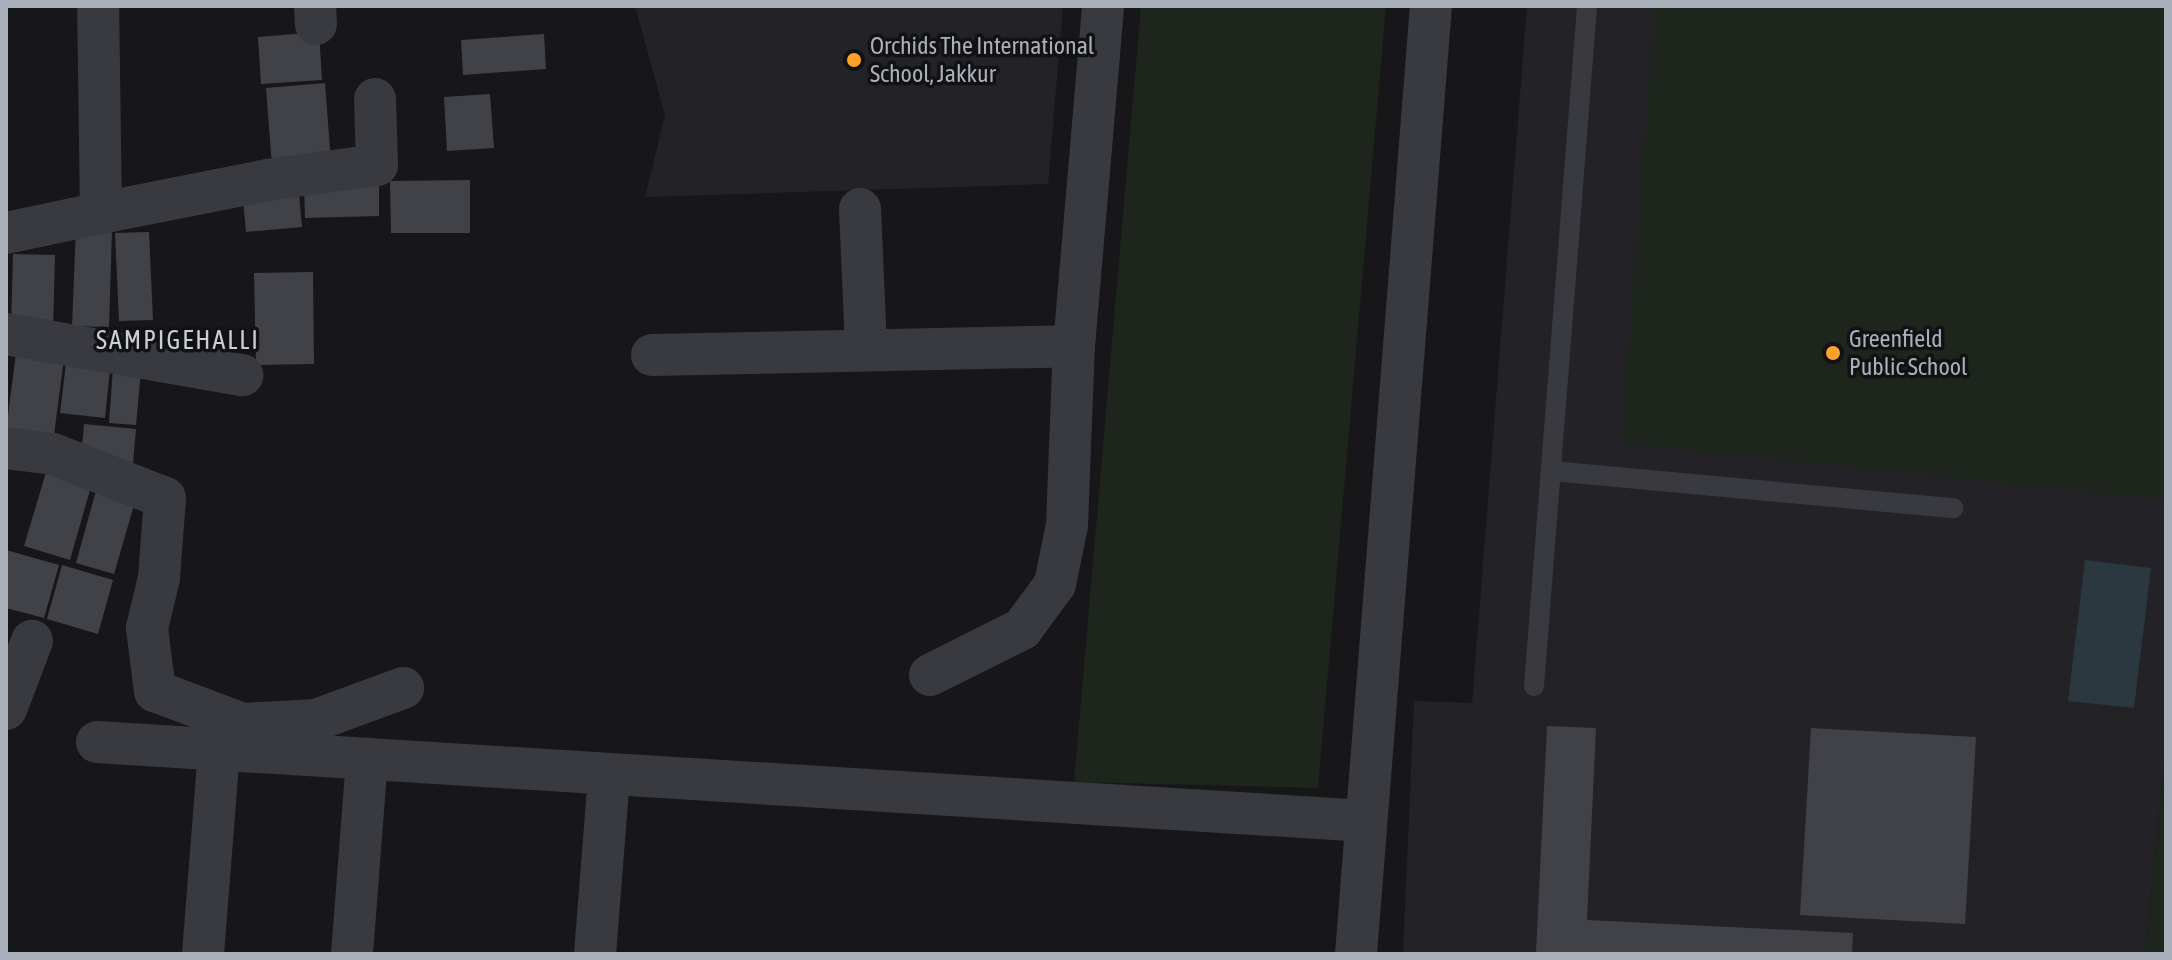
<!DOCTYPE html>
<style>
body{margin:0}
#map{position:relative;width:2172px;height:960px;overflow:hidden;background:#17171a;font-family:"Asap Condensed",sans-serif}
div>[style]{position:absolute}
.built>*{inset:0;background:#232327}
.green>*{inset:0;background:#1d251d}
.water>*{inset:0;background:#2c383f}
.building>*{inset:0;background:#414247}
.service>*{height:20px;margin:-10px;padding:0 10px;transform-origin:10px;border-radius:10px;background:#383a3f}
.minor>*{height:42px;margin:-21px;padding:0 21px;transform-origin:21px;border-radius:21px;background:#383a3f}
.dots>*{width:22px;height:22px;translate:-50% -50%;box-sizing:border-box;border:4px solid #121215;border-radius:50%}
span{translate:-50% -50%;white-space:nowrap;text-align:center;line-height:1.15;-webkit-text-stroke:7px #121215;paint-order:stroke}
.poi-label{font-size:24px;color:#a9b0ba}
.left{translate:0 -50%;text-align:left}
.neighbourhood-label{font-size:26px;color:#caced6;letter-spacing:2px}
.frame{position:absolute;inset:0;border:8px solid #a9b0ba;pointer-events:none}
</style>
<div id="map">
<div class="built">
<div style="clip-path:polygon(635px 6px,1063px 6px,1048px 184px,645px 197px,665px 115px)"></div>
<div style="clip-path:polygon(1527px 6px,2166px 6px,2166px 743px,2145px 954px,1403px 954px,1414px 701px,1472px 703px)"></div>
</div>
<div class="green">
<div style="clip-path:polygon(1141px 6px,1386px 6px,1318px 788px,1074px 782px)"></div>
<div style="clip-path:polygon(1655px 6px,2166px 6px,2166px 500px,1621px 443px)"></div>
<div style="clip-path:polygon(2166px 743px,2166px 954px,2145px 954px)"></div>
</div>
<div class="water">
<div style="clip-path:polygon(2085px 560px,2151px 568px,2134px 708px,2068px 701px)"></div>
</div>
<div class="building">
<div style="clip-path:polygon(319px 32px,322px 80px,261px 84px,258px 37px)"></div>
<div style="clip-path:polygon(544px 34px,546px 69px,463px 75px,461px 40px)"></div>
<div style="clip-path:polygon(325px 83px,331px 162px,272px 166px,266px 88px)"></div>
<div style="clip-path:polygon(490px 94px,494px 148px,447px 151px,444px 97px)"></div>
<div style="clip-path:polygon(470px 180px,470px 233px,391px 233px,390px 181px)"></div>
<div style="clip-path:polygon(298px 183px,302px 227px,246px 232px,242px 188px)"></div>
<div style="clip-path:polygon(379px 183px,379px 216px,305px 218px,304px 185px)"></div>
<div style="clip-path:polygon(76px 228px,112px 229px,109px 327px,72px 326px)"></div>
<div style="clip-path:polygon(149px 232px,153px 320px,119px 321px,115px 233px)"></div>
<div style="clip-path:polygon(13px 254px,55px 255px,53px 329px,11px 328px)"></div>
<div style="clip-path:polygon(313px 272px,314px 364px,256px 365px,254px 273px)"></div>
<div style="clip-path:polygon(16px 353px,64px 358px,53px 443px,6px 431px)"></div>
<div style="clip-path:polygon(66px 363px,110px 369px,105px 418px,60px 413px)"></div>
<div style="clip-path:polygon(113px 368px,141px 371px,136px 425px,109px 423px)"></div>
<div style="clip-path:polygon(84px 424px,136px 429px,133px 463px,81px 458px)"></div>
<div style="clip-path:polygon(47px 469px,92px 483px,70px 560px,24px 546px)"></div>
<div style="clip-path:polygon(97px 487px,136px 498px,114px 574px,76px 563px)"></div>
<div style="clip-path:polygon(6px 550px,59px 565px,44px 618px,6px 608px)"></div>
<div style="clip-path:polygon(62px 565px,113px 580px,98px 634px,47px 619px)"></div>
<div style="clip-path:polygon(1547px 726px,1596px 728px,1587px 920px,1853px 933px,1852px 954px,1536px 954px)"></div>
<div style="clip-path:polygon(1811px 728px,1976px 737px,1965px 924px,1800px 915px)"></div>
</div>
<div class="service">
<div style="left:1552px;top:471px;width:403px;rotate:5.3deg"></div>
<div style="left:1534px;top:686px;width:682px;rotate:-85.54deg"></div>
</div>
<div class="minor">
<div style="left:315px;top:6px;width:18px;rotate:87deg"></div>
<div style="left:860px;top:209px;width:139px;rotate:87.5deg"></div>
<div style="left:101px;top:213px;width:169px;rotate:-11.2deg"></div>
<div style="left:267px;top:180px;width:111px;rotate:-7.8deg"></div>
<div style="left:377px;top:165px;width:66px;rotate:-91.7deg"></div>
<div style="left:6px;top:233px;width:97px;rotate:-11.9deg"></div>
<div style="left:101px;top:213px;width:207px;rotate:-90.8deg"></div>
<div style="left:6px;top:334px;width:240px;rotate:9.9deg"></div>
<div style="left:652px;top:355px;width:422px;rotate:-1.2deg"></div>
<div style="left:6px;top:448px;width:47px;rotate:7.3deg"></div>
<div style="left:53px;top:454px;width:120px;rotate:21.4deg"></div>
<div style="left:165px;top:498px;width:80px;rotate:94.3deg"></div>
<div style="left:159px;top:578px;width:51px;rotate:103.5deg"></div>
<div style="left:147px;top:628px;width:64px;rotate:82.8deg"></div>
<div style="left:155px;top:691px;width:94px;rotate:20.6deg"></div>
<div style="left:243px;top:724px;width:73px;rotate:-3.1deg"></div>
<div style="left:316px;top:720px;width:93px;rotate:-20.2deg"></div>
<div style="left:930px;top:675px;width:103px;rotate:-26.6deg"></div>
<div style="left:1022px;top:629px;width:56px;rotate:-53.7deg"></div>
<div style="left:1055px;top:584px;width:60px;rotate:-78.5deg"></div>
<div style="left:1067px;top:525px;width:179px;rotate:-87.8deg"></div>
<div style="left:1074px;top:346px;width:341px;rotate:-85.1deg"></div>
<div style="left:6px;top:709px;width:73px;rotate:-69.1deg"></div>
<div style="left:97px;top:742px;width:1271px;rotate:3.56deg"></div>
<div style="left:203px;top:954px;width:205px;rotate:-85.5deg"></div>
<div style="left:352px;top:954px;width:196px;rotate:-85.6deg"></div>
<div style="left:595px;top:954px;width:180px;rotate:-85.5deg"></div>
<div style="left:1356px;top:954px;width:951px;rotate:-85.48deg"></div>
</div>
<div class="dots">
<div style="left:854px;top:60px;background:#fea22b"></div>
<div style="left:1833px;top:353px;background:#fea22b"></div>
</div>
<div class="poi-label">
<span class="left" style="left:870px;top:60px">Orchids The International<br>School, Jakkur</span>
<span class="left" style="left:1849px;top:353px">Greenfield<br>Public School</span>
</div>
<div class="neighbourhood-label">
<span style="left:178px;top:341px">SAMPIGEHALLI</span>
</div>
<div class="frame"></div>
</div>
